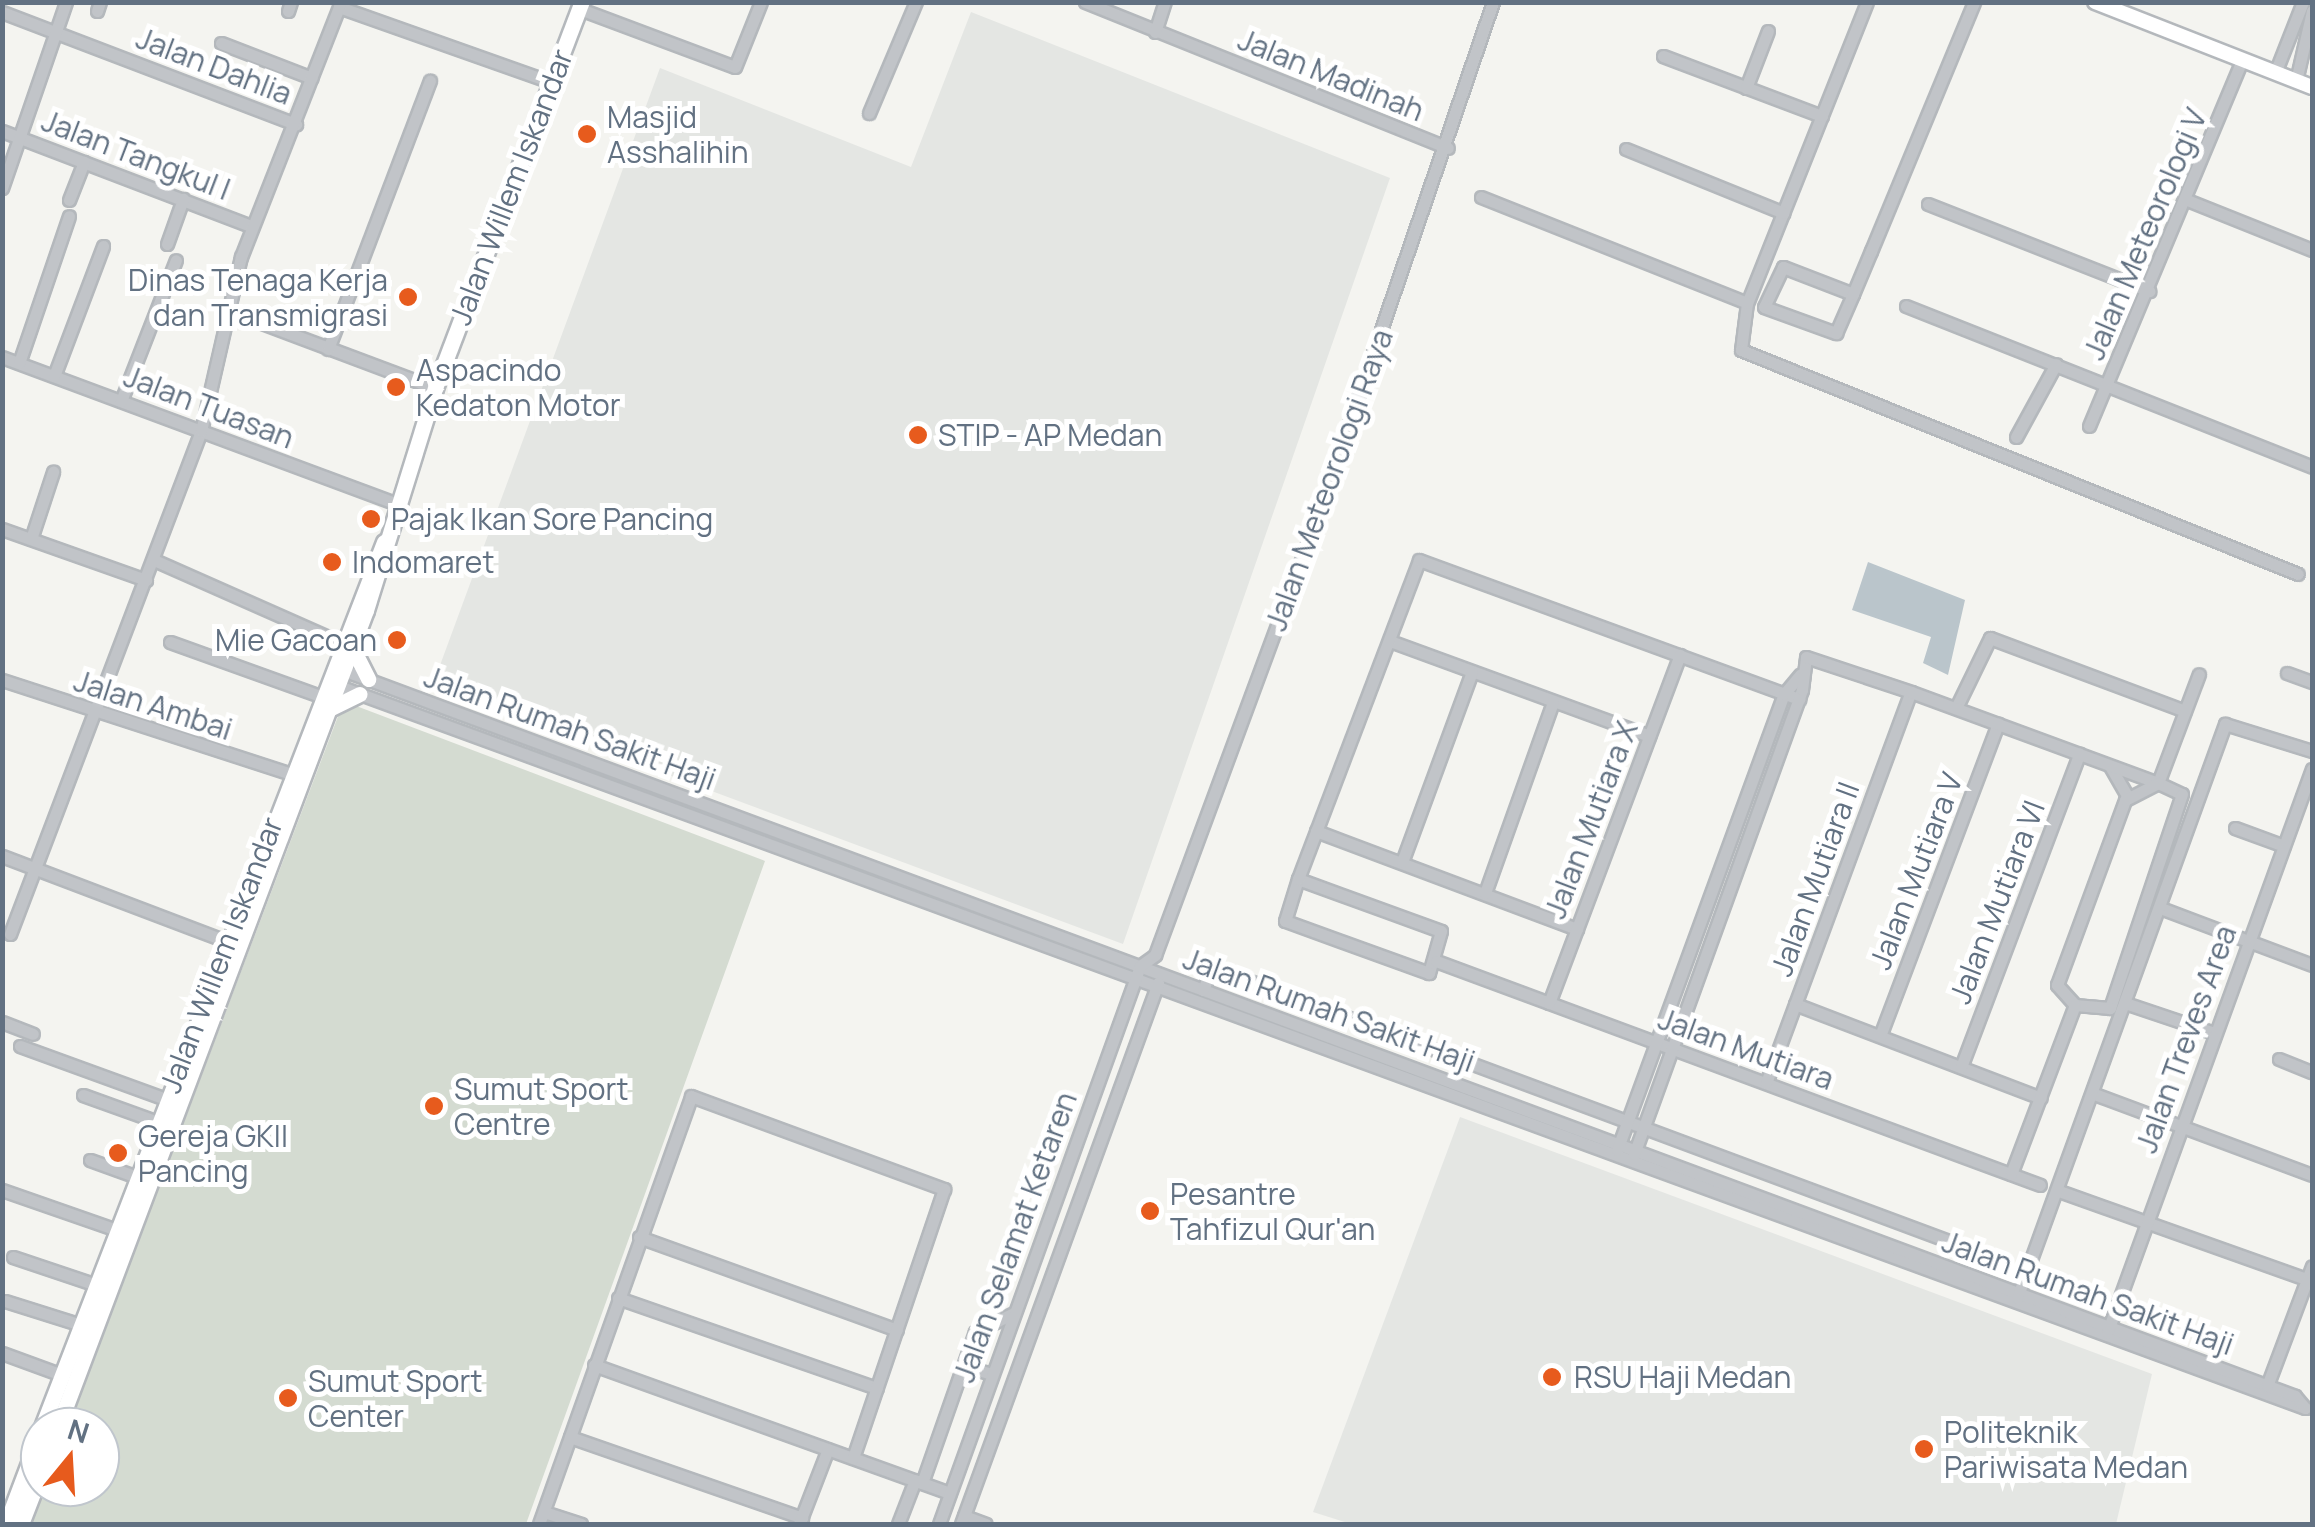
<!DOCTYPE html>
<style>
body{margin:0}
#map{position:relative;width:2315px;height:1527px;overflow:hidden;background:#f4f4f0;font-family:Manrope,sans-serif}
div>[style]{position:absolute}
.built>*{inset:0;background:#e4e6e3}
.green>*{inset:0;background:#d4dbd1}
.water>*{inset:0;background:#bac5cb}
.roads{filter:drop-shadow(2px 0 #b4b8bc) drop-shadow(-2px 0 #b4b8bc) drop-shadow(0 2px #b4b8bc) drop-shadow(0 -2px #b4b8bc)}
.minor>*{height:11px;margin:-5.5px;padding:0 5.5px;transform-origin:5.5px;border-radius:5.5px;background:#c1c4c8}
.major>*{height:14px;margin:-7px;padding:0 7px;transform-origin:7px;border-radius:7px;background:#fff}
.highway>*{height:15px;margin:-7.5px;padding:0 7.5px;transform-origin:7.5px;border-radius:7.5px;background:#fff}
.dots>*{width:28px;height:28px;translate:-50% -50%;box-sizing:border-box;border:5px solid #fff;border-radius:50%}
span{translate:-50% -50%;white-space:nowrap;text-align:center;line-height:1.15;-webkit-text-stroke:10px #fff;paint-order:stroke}
.street-label{font-size:30px;color:#627182}
.poi-label{font-size:30px;color:#627182}
.left{translate:0 -50%;text-align:left}
.right{translate:-100% -50%;text-align:right}
.frame{position:absolute;inset:0;border:5px solid #627182;pointer-events:none}
.north{position:absolute;left:20px;top:1407px;width:100px;height:100px;box-sizing:border-box;background:#fff;border:2px solid #c0c6cd;border-radius:50%;rotate:18deg;font-size:28px;font-weight:700;line-height:40px;text-align:center;color:#627182}
.north::after{content:'';display:block;margin:auto;width:35px;height:45px;background:#e75b1d;clip-path:polygon(50% 0,100% 100%,50% 72%,0 100%)}
</style>
<div id="map">
<div class="built">
<div style="clip-path:polygon(971px 12px,1390px 178px,1123px 944px,432px 687px,660px 68px,911px 167px)"></div>
<div style="clip-path:polygon(1460px 1117px,2152px 1374px,2116px 1524px,1351px 1524px,1313px 1512px)"></div>
</div>
<div class="green">
<div style="clip-path:polygon(351px 704px,765px 861px,526px 1524px,31px 1524px,46px 1487px,100px 1487px,100px 1427px,68px 1427px,340px 711px)"></div>
</div>
<div class="water">
<div style="clip-path:polygon(1868px 562px,1965px 600px,1948px 675px,1923px 663px,1931px 637px,1852px 610px)"></div>
</div>
<div class="roads">
<div class="minor">
<div style="left:1085px;top:2px;width:391px;rotate:21.9deg"></div>
<div style="left:1867px;top:2px;width:324px;rotate:111.7deg"></div>
<div style="left:1747px;top:303px;width:47px;rotate:97.3deg"></div>
<div style="left:1741px;top:350px;width:600px;rotate:21.91deg"></div>
<div style="left:339px;top:7px;width:225px;rotate:19.5deg"></div>
<div style="left:580px;top:9px;width:165px;rotate:20.5deg"></div>
<div style="left:735px;top:67px;width:70px;rotate:-68.2deg"></div>
<div style="left:97px;top:11px;width:9px;rotate:-72deg"></div>
<div style="left:288px;top:11px;width:9px;rotate:-72deg"></div>
<div style="left:2px;top:12px;width:315px;rotate:20.9deg"></div>
<div style="left:1155px;top:32px;width:32px;rotate:-72deg"></div>
<div style="left:221px;top:43px;width:97px;rotate:21deg"></div>
<div style="left:1663px;top:56px;width:170px;rotate:20.7deg"></div>
<div style="left:2275px;top:73px;width:76px;rotate:-68.5deg"></div>
<div style="left:2296px;top:81px;width:72px;rotate:-77.1deg"></div>
<div style="left:1746px;top:88px;width:61px;rotate:-68.9deg"></div>
<div style="left:869px;top:113px;width:121px;rotate:-67.1deg"></div>
<div style="left:2px;top:131px;width:267px;rotate:20.9deg"></div>
<div style="left:1626px;top:149px;width:170px;rotate:22.1deg"></div>
<div style="left:2px;top:188px;width:197px;rotate:-71deg"></div>
<div style="left:1481px;top:197px;width:286px;rotate:21.7deg"></div>
<div style="left:69px;top:200px;width:41px;rotate:-68.5deg"></div>
<div style="left:2187px;top:200px;width:135px;rotate:21.8deg"></div>
<div style="left:1928px;top:204px;width:238px;rotate:21.5deg"></div>
<div style="left:167px;top:244px;width:48px;rotate:-70.4deg"></div>
<div style="left:1853px;top:294px;width:75px;rotate:-158.9deg"></div>
<div style="left:1783px;top:267px;width:44px;rotate:115.4deg"></div>
<div style="left:1764px;top:307px;width:77px;rotate:19.9deg"></div>
<div style="left:1836px;top:333px;width:43px;rotate:-66.4deg"></div>
<div style="left:1853px;top:294px;width:47px;rotate:-67.3deg"></div>
<div style="left:1871px;top:251px;width:269px;rotate:-67.5deg"></div>
<div style="left:1906px;top:306px;width:437px;rotate:21.6deg"></div>
<div style="left:230px;top:311px;width:219px;rotate:20.6deg"></div>
<div style="left:328px;top:349px;width:287px;rotate:-69.2deg"></div>
<div style="left:2px;top:357px;width:422px;rotate:20.4deg"></div>
<div style="left:19px;top:363px;width:155px;rotate:-71.2deg"></div>
<div style="left:54px;top:376px;width:139px;rotate:-69.3deg"></div>
<div style="left:121px;top:401px;width:151px;rotate:-68.7deg"></div>
<div style="left:2089px;top:426px;width:397px;rotate:-67.3deg"></div>
<div style="left:2016px;top:437px;width:83px;rotate:-61.3deg"></div>
<div style="left:2px;top:529px;width:153px;rotate:19.5deg"></div>
<div style="left:31px;top:539px;width:71px;rotate:-71.8deg"></div>
<div style="left:154px;top:560px;width:202px;rotate:23.9deg"></div>
<div style="left:1390px;top:641px;width:276px;rotate:20.1deg"></div>
<div style="left:170px;top:642px;width:171px;rotate:19.8deg"></div>
<div style="left:2287px;top:673px;width:27px;rotate:20deg"></div>
<div style="left:2px;top:680px;width:302px;rotate:18deg"></div>
<div style="left:333px;top:684px;width:2101px;rotate:20.16deg"></div>
<div style="left:2305px;top:1408px;width:16px;rotate:-130deg"></div>
<div style="left:2295px;top:1396px;width:2089px;rotate:-159.6deg"></div>
<div style="left:1956px;top:708px;width:78px;rotate:-64.1deg"></div>
<div style="left:1990px;top:638px;width:208px;rotate:20.5deg"></div>
<div style="left:2110px;top:766px;width:36px;rotate:60deg"></div>
<div style="left:2158px;top:783px;width:116px;rotate:-69.4deg"></div>
<div style="left:2235px;top:828px;width:52px;rotate:20.2deg"></div>
<div style="left:1316px;top:831px;width:279px;rotate:20.6deg"></div>
<div style="left:2px;top:856px;width:240px;rotate:20.8deg"></div>
<div style="left:1402px;top:862px;width:202px;rotate:-69.8deg"></div>
<div style="left:1298px;top:879px;width:152px;rotate:20deg"></div>
<div style="left:1441px;top:931px;width:44px;rotate:105.9deg"></div>
<div style="left:1429px;top:973px;width:153px;rotate:-160.1deg"></div>
<div style="left:1285px;top:921px;width:44px;rotate:-72.8deg"></div>
<div style="left:1298px;top:879px;width:341px;rotate:-69.2deg"></div>
<div style="left:1419px;top:560px;width:405px;rotate:20.1deg"></div>
<div style="left:1485px;top:893px;width:203px;rotate:-70.4deg"></div>
<div style="left:2163px;top:909px;width:159px;rotate:20.6deg"></div>
<div style="left:10px;top:934px;width:538px;rotate:-69.21deg"></div>
<div style="left:201px;top:431px;width:179px;rotate:-77.1deg"></div>
<div style="left:241px;top:257px;width:274px;rotate:-68.6deg"></div>
<div style="left:1436px;top:961px;width:644px;rotate:20.35deg"></div>
<div style="left:1203px;top:990px;width:25px;rotate:-69deg"></div>
<div style="left:1212px;top:967px;width:843px;rotate:20.41deg"></div>
<div style="left:1549px;top:1003px;width:372px;rotate:-69.4deg"></div>
<div style="left:1795px;top:1004px;width:263px;rotate:20.9deg"></div>
<div style="left:2128px;top:1004px;width:91px;rotate:18.6deg"></div>
<div style="left:2px;top:1022px;width:33px;rotate:21deg"></div>
<div style="left:1880px;top:1036px;width:334px;rotate:-69.3deg"></div>
<div style="left:20px;top:1046px;width:155px;rotate:20deg"></div>
<div style="left:2279px;top:1059px;width:35px;rotate:22deg"></div>
<div style="left:1961px;top:1067px;width:335px;rotate:-69.3deg"></div>
<div style="left:1766px;top:1083px;width:417px;rotate:-69.7deg"></div>
<div style="left:83px;top:1095px;width:80px;rotate:19.8deg"></div>
<div style="left:2097px;top:1095px;width:229px;rotate:20.4deg"></div>
<div style="left:1617px;top:1150px;width:486px;rotate:-69.9deg"></div>
<div style="left:1784px;top:694px;width:25px;rotate:-50deg"></div>
<div style="left:1634px;top:1154px;width:493px;rotate:-70.1deg"></div>
<div style="left:1802px;top:690px;width:33px;rotate:-83deg"></div>
<div style="left:1806px;top:657px;width:111px;rotate:18.4deg"></div>
<div style="left:1911px;top:692px;width:263px;rotate:20.2deg"></div>
<div style="left:2158px;top:783px;width:26px;rotate:25deg"></div>
<div style="left:2182px;top:794px;width:226px;rotate:108.6deg"></div>
<div style="left:2110px;top:1008px;width:35px;rotate:-175deg"></div>
<div style="left:2075px;top:1005px;width:27px;rotate:-132deg"></div>
<div style="left:2057px;top:985px;width:197px;rotate:-69.8deg"></div>
<div style="left:2125px;top:800px;width:37px;rotate:-27deg"></div>
<div style="left:90px;top:1160px;width:50px;rotate:19.9deg"></div>
<div style="left:2011px;top:1174px;width:181px;rotate:-69.3deg"></div>
<div style="left:2px;top:1190px;width:122px;rotate:19.2deg"></div>
<div style="left:2059px;top:1191px;width:269px;rotate:19.6deg"></div>
<div style="left:639px;top:1237px;width:274px;rotate:19.8deg"></div>
<div style="left:13px;top:1257px;width:88px;rotate:18.6deg"></div>
<div style="left:618px;top:1298px;width:274px;rotate:19.2deg"></div>
<div style="left:2017px;top:1298px;width:611px;rotate:-70.08deg"></div>
<div style="left:2225px;top:724px;width:91px;rotate:17.2deg"></div>
<div style="left:5px;top:1301px;width:80px;rotate:17.5deg"></div>
<div style="left:2107px;top:1333px;width:600px;rotate:-70.03deg"></div>
<div style="left:2px;top:1353px;width:64px;rotate:20.1deg"></div>
<div style="left:594px;top:1365px;width:378px;rotate:19.8deg"></div>
<div style="left:964px;top:1366px;width:29px;rotate:16deg"></div>
<div style="left:2267px;top:1386px;width:128px;rotate:-69.4deg"></div>
<div style="left:570px;top:1437px;width:246px;rotate:19.2deg"></div>
<div style="left:922px;top:1483px;width:160px;rotate:-70.7deg"></div>
<div style="left:975px;top:1332px;width:43px;rotate:-26deg"></div>
<div style="left:544px;top:1512px;width:39px;rotate:18deg"></div>
<div style="left:964px;top:1516px;width:23px;rotate:20deg"></div>
<div style="left:539px;top:1524px;width:454px;rotate:-70.4deg"></div>
<div style="left:691px;top:1096px;width:270px;rotate:20.2deg"></div>
<div style="left:944px;top:1189px;width:284px;rotate:108.7deg"></div>
<div style="left:799px;top:1524px;width:80px;rotate:-68.9deg"></div>
<div style="left:898px;top:1524px;width:47px;rotate:-68.9deg"></div>
<div style="left:939px;top:1524px;width:593px;rotate:-70.19deg"></div>
<div style="left:1140px;top:966px;width:19px;rotate:-36deg"></div>
<div style="left:1155px;top:955px;width:470px;rotate:-69.7deg"></div>
<div style="left:1318px;top:514px;width:541px;rotate:-71.13deg"></div>
<div style="left:961px;top:1524px;width:576px;rotate:-69.99deg"></div>
</div>
<div class="major">
<div style="left:2095px;top:2px;width:233px;rotate:21.4deg"></div>
</div>
<div class="highway">
<div style="left:352px;top:647px;width:36px;rotate:63deg"></div>
<div style="left:329px;top:709px;width:34px;rotate:-26deg"></div>
<div style="left:42px;top:1427px;width:949px;rotate:-68.87deg"></div>
<div style="left:58px;top:1427px;width:873px;rotate:-69.34deg"></div>
<div style="left:366px;top:610px;width:232px;rotate:-72.7deg"></div>
<div style="left:435px;top:388px;width:413px;rotate:-69.2deg"></div>
<div style="left:6px;top:1524px;width:96px;rotate:-69.3deg"></div>
<div style="left:21px;top:1524px;width:53px;rotate:-68.8deg"></div>
</div>
</div>
<div class="dots">
<div style="left:587px;top:134px;background:#e75b1d"></div>
<div style="left:408px;top:297px;background:#e75b1d"></div>
<div style="left:396px;top:387px;background:#e75b1d"></div>
<div style="left:918px;top:435px;background:#e75b1d"></div>
<div style="left:371px;top:519px;background:#e75b1d"></div>
<div style="left:332px;top:562px;background:#e75b1d"></div>
<div style="left:397px;top:640px;background:#e75b1d"></div>
<div style="left:434px;top:1106px;background:#e75b1d"></div>
<div style="left:118px;top:1153px;background:#e75b1d"></div>
<div style="left:1150px;top:1211px;background:#e75b1d"></div>
<div style="left:1552px;top:1377px;background:#e75b1d"></div>
<div style="left:288px;top:1398px;background:#e75b1d"></div>
<div style="left:1924px;top:1449px;background:#e75b1d"></div>
</div>
<div class="street-label">
<span style="left:214px;top:66px;rotate:21deg">Jalan Dahlia</span>
<span style="left:1331px;top:75px;rotate:22deg">Jalan Madinah</span>
<span style="left:136px;top:155px;rotate:21deg">Jalan Tangkul I</span>
<span style="left:511px;top:187px;rotate:-69deg">Jalan Willem Iskandar</span>
<span style="left:2145px;top:234px;rotate:-67deg">Jalan Meteorologi V</span>
<span style="left:209px;top:407px;rotate:21deg">Jalan Tuasan</span>
<span style="left:1329px;top:480px;rotate:-70deg">Jalan Meteorologi Raya</span>
<span style="left:153px;top:705px;rotate:18deg">Jalan Ambai</span>
<span style="left:570px;top:728px;rotate:20deg">Jalan Rumah Sakit Haji</span>
<span style="left:1591px;top:820px;rotate:-69deg">Jalan Mutiara X</span>
<span style="left:1916px;top:871px;rotate:-69deg">Jalan Mutiara V</span>
<span style="left:1815px;top:879px;rotate:-70deg">Jalan Mutiara II</span>
<span style="left:1997px;top:902px;rotate:-69deg">Jalan Mutiara VI</span>
<span style="left:221px;top:955px;rotate:-69deg">Jalan Willem Iskandar</span>
<span style="left:1329px;top:1010px;rotate:20deg">Jalan Rumah Sakit Haji</span>
<span style="left:2186px;top:1039px;rotate:-70deg">Jalan Treves Area</span>
<span style="left:1746px;top:1049px;rotate:20deg">Jalan Mutiara</span>
<span style="left:1015px;top:1237px;rotate:-70deg">Jalan Selamat Ketaren</span>
<span style="left:2088px;top:1293px;rotate:20deg">Jalan Rumah Sakit Haji</span>
</div>
<div class="poi-label">
<span class="left" style="left:607px;top:134px">Masjid<br>Asshalihin</span>
<span class="right" style="left:388px;top:297px">Dinas Tenaga Kerja<br>dan Transmigrasi</span>
<span class="left" style="left:416px;top:387px">Aspacindo<br>Kedaton Motor</span>
<span class="left" style="left:938px;top:435px">STIP - AP Medan</span>
<span class="left" style="left:391px;top:519px">Pajak Ikan Sore Pancing</span>
<span class="left" style="left:352px;top:562px">Indomaret</span>
<span class="right" style="left:377px;top:640px">Mie Gacoan</span>
<span class="left" style="left:454px;top:1106px">Sumut Sport<br>Centre</span>
<span class="left" style="left:138px;top:1153px">Gereja GKII<br>Pancing</span>
<span class="left" style="left:1170px;top:1211px">Pesantre<br>Tahfizul Qur'an</span>
<span class="left" style="left:1574px;top:1377px">RSU Haji Medan</span>
<span class="left" style="left:308px;top:1398px">Sumut Sport<br>Center</span>
<span class="left" style="left:1944px;top:1449px">Politeknik<br>Pariwisata Medan</span>
</div>
<div class="frame"></div>
<div class="north">N</div>
</div>
